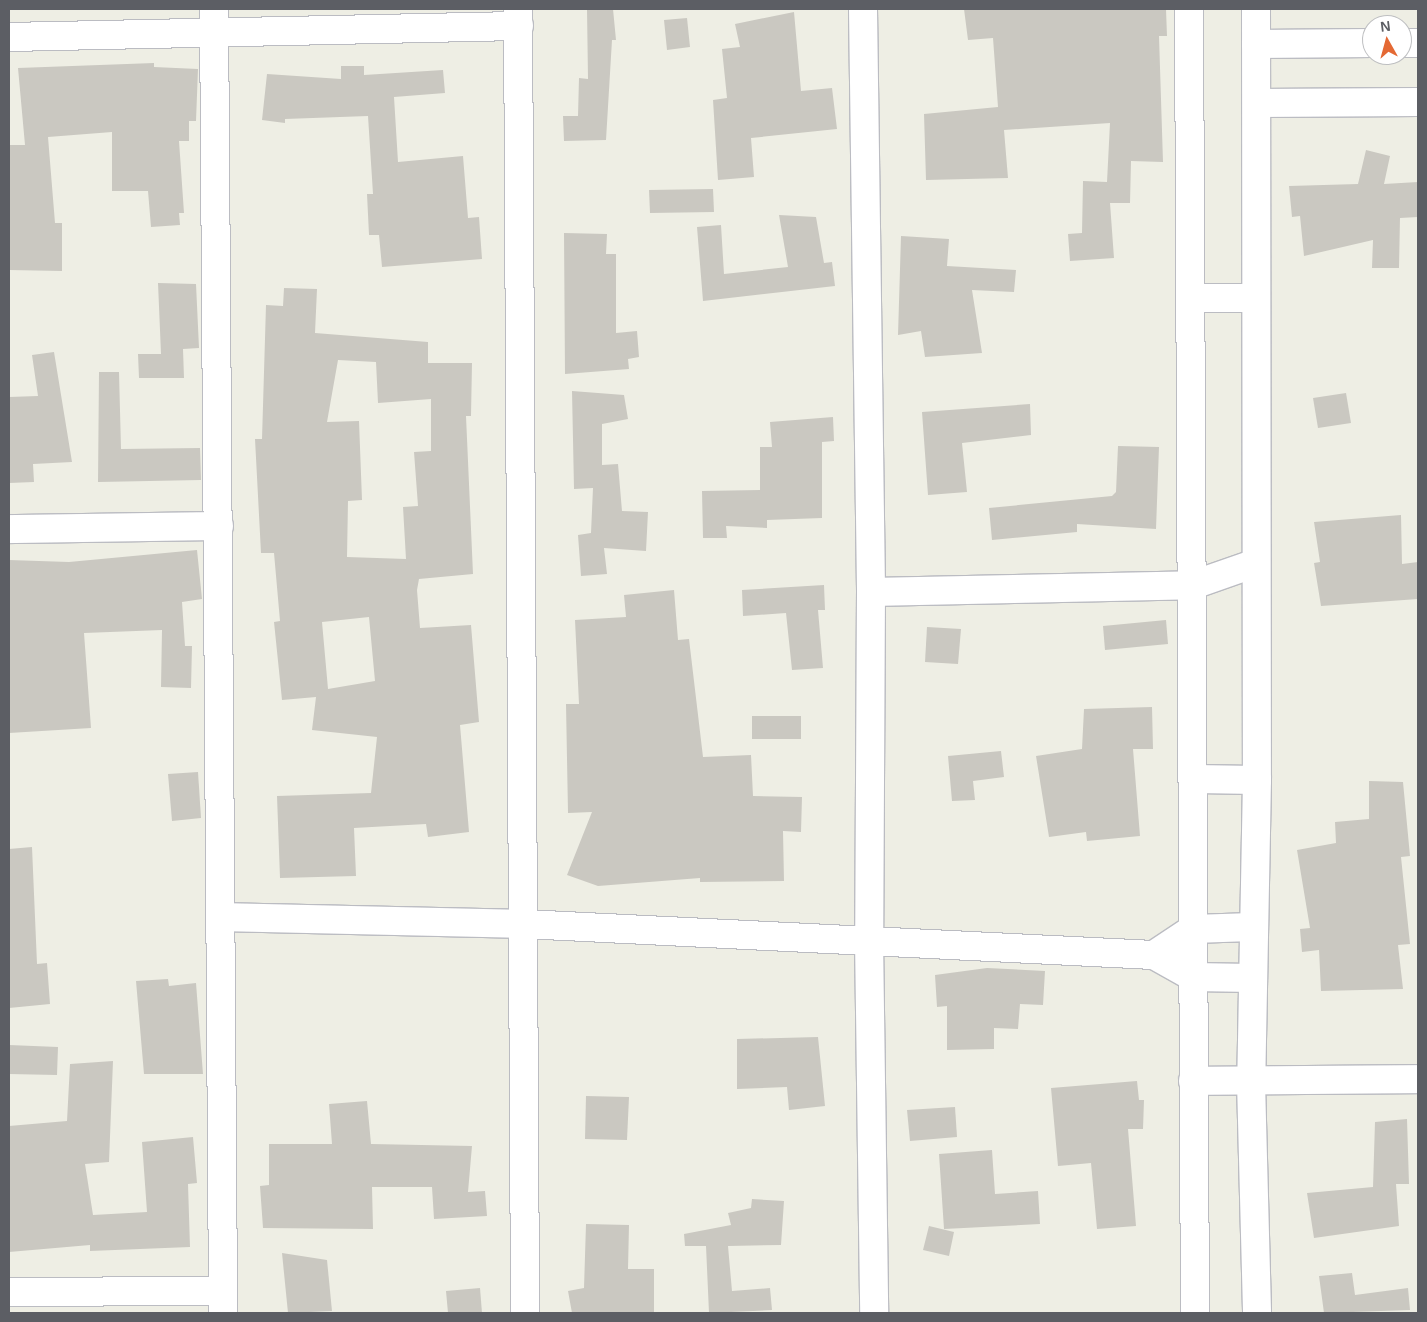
<!DOCTYPE html>
<style>
body{margin:0}
#map{position:relative;width:1427px;height:1322px;overflow:hidden;background:#eeeee4;font-family:Helvetica,sans-serif}
div>[style]{position:absolute}
.building>*{inset:0;background:#cac8c1}
.roads{filter:drop-shadow(1px 0 #bbbcc2) drop-shadow(-1px 0 #bbbcc2) drop-shadow(0 1px #bbbcc2) drop-shadow(0 -1px #bbbcc2)}
.street>*{height:28px;margin:-14px;padding:0 14px;transform-origin:14px;border-radius:14px;background:#fff}
.secondary>*{height:28px;margin:-14px;padding:0 14px;transform-origin:14px;border-radius:14px;background:#fff}
span{translate:-50% -50%;white-space:nowrap;text-align:center;line-height:1.15;-webkit-text-stroke:5px #fff;paint-order:stroke}
.frame{position:absolute;inset:0;border:10px solid #5c5e64;pointer-events:none}
.north{position:absolute;left:1362px;top:15px;width:50px;height:50px;box-sizing:border-box;background:#fff;border:1px solid #bebfc1;border-radius:50%;rotate:353deg;font-size:14px;font-weight:700;line-height:20px;text-align:center;color:#5c5e64}
.north::after{content:'';display:block;margin:auto;width:18px;height:22px;background:#e46934;clip-path:polygon(50% 0,100% 100%,50% 72%,0 100%)}
</style>
<div id="map">
<div class="building">
<div style="clip-path:polygon(587px 9px,613px 9px,616px 40px,612px 40px,606px 140px,564px 141px,563px 116px,578px 116px,579px 78px,588px 79px)"></div>
<div style="clip-path:polygon(964px 9px,1166px 9px,1167px 36px,1159px 36px,1163px 162px,1131px 161px,1130px 203px,1110px 203px,1114px 258px,1070px 261px,1068px 234px,1082px 233px,1083px 181px,1107px 182px,1110px 123px,1004px 130px,1008px 178px,926px 180px,924px 114px,998px 107px,993px 38px,968px 40px)"></div>
<div style="clip-path:polygon(794px 12px,801px 91px,832px 88px,837px 129px,751px 138px,754px 177px,718px 180px,713px 100px,727px 98px,722px 49px,740px 47px,735px 24px)"></div>
<div style="clip-path:polygon(687px 18px,690px 47px,667px 50px,664px 20px)"></div>
<div style="clip-path:polygon(154px 63px,154px 67px,198px 69px,196px 121px,189px 121px,189px 141px,179px 141px,184px 213px,179px 213px,180px 225px,151px 227px,148px 191px,112px 191px,112px 132px,48px 137px,55px 223px,62px 223px,62px 271px,9px 270px,9px 145px,25px 145px,18px 68px)"></div>
<div style="clip-path:polygon(341px 66px,364px 66px,364px 75px,443px 70px,445px 93px,394px 97px,398px 162px,463px 156px,468px 218px,479px 217px,482px 259px,382px 267px,379px 235px,369px 235px,367px 194px,373px 194px,368px 116px,285px 119px,285px 123px,262px 120px,267px 74px,341px 79px)"></div>
<div style="clip-path:polygon(1366px 150px,1390px 156px,1384px 184px,1418px 182px,1418px 217px,1400px 218px,1399px 268px,1372px 268px,1373px 240px,1304px 256px,1300px 216px,1292px 217px,1289px 186px,1358px 184px)"></div>
<div style="clip-path:polygon(713px 189px,714px 212px,650px 213px,649px 190px)"></div>
<div style="clip-path:polygon(779px 215px,816px 217px,824px 263px,832px 262px,835px 286px,703px 301px,697px 227px,721px 225px,724px 274px,788px 267px)"></div>
<div style="clip-path:polygon(564px 233px,607px 234px,606px 254px,616px 254px,616px 333px,637px 331px,639px 357px,628px 359px,629px 369px,565px 374px)"></div>
<div style="clip-path:polygon(901px 236px,949px 239px,947px 266px,1016px 270px,1014px 292px,972px 290px,982px 353px,925px 357px,921px 331px,898px 335px)"></div>
<div style="clip-path:polygon(158px 283px,196px 284px,199px 348px,183px 349px,184px 378px,139px 378px,138px 354px,161px 354px)"></div>
<div style="clip-path:polygon(evenodd,284px 288px,317px 289px,315px 333px,428px 342px,428px 363px,472px 363px,471px 416px,466px 416px,473px 574px,419px 579px,417px 590px,420px 628px,471px 625px,479px 722px,460px 725px,469px 832px,428px 837px,426px 824px,354px 828px,356px 876px,280px 878px,277px 796px,371px 793px,377px 737px,312px 730px,316px 697px,282px 700px,274px 622px,280px 621px,274px 553px,261px 553px,255px 439px,262px 439px,266px 305px,283px 306px,284px 288px,338px 360px,376px 362px,378px 403px,431px 399px,431px 451px,414px 452px,418px 506px,403px 507px,406px 559px,347px 557px,348px 501px,362px 500px,359px 421px,327px 422px,338px 360px,284px 288px,369px 617px,375px 681px,328px 689px,322px 622px,369px 617px)"></div>
<div style="clip-path:polygon(54px 352px,72px 462px,33px 464px,34px 482px,9px 483px,9px 397px,38px 396px,32px 355px)"></div>
<div style="clip-path:polygon(99px 372px,119px 372px,121px 449px,200px 448px,201px 480px,98px 482px)"></div>
<div style="clip-path:polygon(572px 391px,624px 395px,628px 419px,602px 424px,602px 465px,618px 464px,622px 511px,648px 512px,646px 551px,604px 548px,607px 574px,581px 576px,578px 535px,591px 533px,593px 488px,574px 489px)"></div>
<div style="clip-path:polygon(1346px 393px,1351px 423px,1318px 428px,1313px 398px)"></div>
<div style="clip-path:polygon(1030px 404px,1031px 435px,962px 443px,967px 492px,928px 495px,922px 412px)"></div>
<div style="clip-path:polygon(833px 417px,834px 441px,822px 442px,822px 518px,767px 520px,767px 528px,726px 526px,727px 538px,703px 538px,702px 491px,760px 490px,760px 447px,772px 447px,770px 422px)"></div>
<div style="clip-path:polygon(1118px 446px,1159px 447px,1156px 529px,1077px 524px,1077px 532px,992px 540px,989px 508px,1112px 496px,1116px 492px)"></div>
<div style="clip-path:polygon(1401px 515px,1402px 564px,1418px 562px,1418px 599px,1321px 606px,1314px 563px,1320px 562px,1314px 522px)"></div>
<div style="clip-path:polygon(197px 550px,202px 599px,182px 602px,185px 646px,192px 646px,191px 688px,161px 687px,162px 630px,84px 633px,91px 728px,9px 733px,9px 560px,69px 562px)"></div>
<div style="clip-path:polygon(824px 585px,825px 610px,818px 610px,823px 668px,792px 670px,786px 613px,743px 616px,742px 590px)"></div>
<div style="clip-path:polygon(674px 590px,678px 640px,689px 639px,703px 757px,751px 755px,753px 796px,802px 797px,801px 832px,783px 831px,784px 881px,700px 882px,700px 878px,598px 886px,567px 875px,592px 812px,568px 813px,566px 704px,579px 704px,575px 620px,626px 617px,624px 595px)"></div>
<div style="clip-path:polygon(1166px 620px,1168px 644px,1105px 650px,1103px 626px)"></div>
<div style="clip-path:polygon(927px 627px,961px 629px,958px 664px,925px 662px)"></div>
<div style="clip-path:polygon(1152px 707px,1153px 749px,1133px 749px,1140px 836px,1087px 841px,1086px 832px,1049px 837px,1036px 756px,1082px 749px,1084px 709px)"></div>
<div style="clip-path:polygon(752px 716px,801px 716px,801px 739px,752px 739px)"></div>
<div style="clip-path:polygon(1001px 751px,1004px 777px,973px 781px,975px 800px,952px 801px,948px 756px)"></div>
<div style="clip-path:polygon(198px 772px,201px 818px,172px 821px,168px 774px)"></div>
<div style="clip-path:polygon(1369px 781px,1403px 782px,1410px 856px,1401px 857px,1410px 944px,1398px 945px,1403px 989px,1321px 991px,1319px 950px,1302px 952px,1300px 929px,1310px 928px,1297px 850px,1336px 843px,1335px 822px,1369px 819px)"></div>
<div style="clip-path:polygon(32px 847px,37px 964px,47px 963px,50px 1004px,9px 1008px,9px 849px)"></div>
<div style="clip-path:polygon(987px 968px,1045px 971px,1043px 1005px,1020px 1004px,1018px 1029px,994px 1028px,994px 1049px,947px 1050px,947px 1006px,937px 1007px,935px 975px)"></div>
<div style="clip-path:polygon(168px 979px,169px 986px,196px 983px,203px 1074px,144px 1074px,136px 981px)"></div>
<div style="clip-path:polygon(818px 1037px,825px 1106px,789px 1110px,787px 1087px,737px 1089px,737px 1039px)"></div>
<div style="clip-path:polygon(9px 1045px,58px 1047px,57px 1075px,9px 1074px)"></div>
<div style="clip-path:polygon(113px 1061px,109px 1162px,85px 1164px,93px 1215px,147px 1212px,142px 1142px,193px 1137px,197px 1183px,188px 1184px,190px 1247px,90px 1251px,90px 1245px,9px 1252px,9px 1126px,67px 1121px,70px 1064px)"></div>
<div style="clip-path:polygon(1137px 1081px,1139px 1100px,1144px 1100px,1143px 1129px,1128px 1129px,1136px 1226px,1097px 1229px,1091px 1163px,1058px 1166px,1051px 1088px)"></div>
<div style="clip-path:polygon(586px 1096px,629px 1097px,627px 1140px,585px 1139px)"></div>
<div style="clip-path:polygon(367px 1101px,371px 1144px,472px 1146px,468px 1192px,485px 1191px,487px 1216px,434px 1219px,432px 1187px,372px 1187px,373px 1229px,263px 1228px,260px 1186px,269px 1185px,269px 1144px,332px 1144px,329px 1104px)"></div>
<div style="clip-path:polygon(955px 1107px,957px 1137px,910px 1141px,907px 1110px)"></div>
<div style="clip-path:polygon(1407px 1119px,1409px 1184px,1396px 1184px,1399px 1226px,1314px 1238px,1307px 1193px,1373px 1187px,1375px 1122px)"></div>
<div style="clip-path:polygon(992px 1150px,995px 1194px,1038px 1191px,1040px 1224px,944px 1229px,939px 1154px)"></div>
<div style="clip-path:polygon(752px 1199px,784px 1201px,781px 1245px,728px 1246px,732px 1291px,770px 1288px,772px 1310px,709px 1313px,706px 1246px,685px 1246px,684px 1234px,731px 1225px,728px 1213px,751px 1208px)"></div>
<div style="clip-path:polygon(586px 1224px,629px 1225px,628px 1269px,654px 1269px,654px 1312px,572px 1313px,568px 1291px,584px 1288px)"></div>
<div style="clip-path:polygon(929px 1226px,954px 1232px,949px 1256px,923px 1250px)"></div>
<div style="clip-path:polygon(282px 1253px,327px 1260px,332px 1311px,288px 1313px)"></div>
<div style="clip-path:polygon(1352px 1273px,1355px 1295px,1408px 1288px,1410px 1310px,1324px 1313px,1319px 1276px)"></div>
<div style="clip-path:polygon(480px 1288px,482px 1313px,448px 1313px,446px 1291px)"></div>
</div>
<div class="roads">
<div class="street">
<div style="left:214px;top:9px;width:1304px;rotate:89.6deg"></div>
<div style="left:518px;top:9px;width:1304px;rotate:89.69deg"></div>
<div style="left:863px;top:9px;width:583px;rotate:89.21deg"></div>
<div style="left:871px;top:592px;width:347px;rotate:90.3deg"></div>
<div style="left:869px;top:939px;width:374px;rotate:89.2deg"></div>
<div style="left:9px;top:37px;width:510px;rotate:-1.24deg"></div>
<div style="left:1190px;top:298px;width:64px"></div>
<div style="left:9px;top:529px;width:210px;rotate:-0.8deg"></div>
<div style="left:871px;top:592px;width:322px;rotate:-1.2deg"></div>
<div style="left:1193px;top:585px;width:64px;rotate:-19.3deg"></div>
<div style="left:1195px;top:779px;width:62px;rotate:0.9deg"></div>
<div style="left:222px;top:917px;width:302px;rotate:1.3deg"></div>
<div style="left:524px;top:924px;width:631px;rotate:2.82deg"></div>
<div style="left:1154px;top:955px;width:45px;rotate:29.4deg"></div>
<div style="left:1193px;top:977px;width:59px;rotate:1deg"></div>
<div style="left:1154px;top:955px;width:47px;rotate:-33.7deg"></div>
<div style="left:1193px;top:929px;width:59px;rotate:-1.9deg"></div>
<div style="left:1193px;top:1081px;width:225px;rotate:-0.5deg"></div>
<div style="left:9px;top:1292px;width:214px;rotate:-0.3deg"></div>
</div>
<div class="secondary">
<div style="left:1189px;top:9px;width:1304px;rotate:89.74deg"></div>
<div style="left:1256px;top:9px;width:771px;rotate:89.93deg"></div>
<div style="left:1257px;top:780px;width:302px;rotate:91.1deg"></div>
<div style="left:1251px;top:1082px;width:231px;rotate:88.5deg"></div>
<div style="left:1402px;top:43px;width:16px"></div>
<div style="left:1256px;top:44px;width:116px;rotate:-0.5deg"></div>
<div style="left:1257px;top:103px;width:161px;rotate:-0.4deg"></div>
</div>
</div>
<div class="frame"></div>
<div class="north">N</div>
</div>
